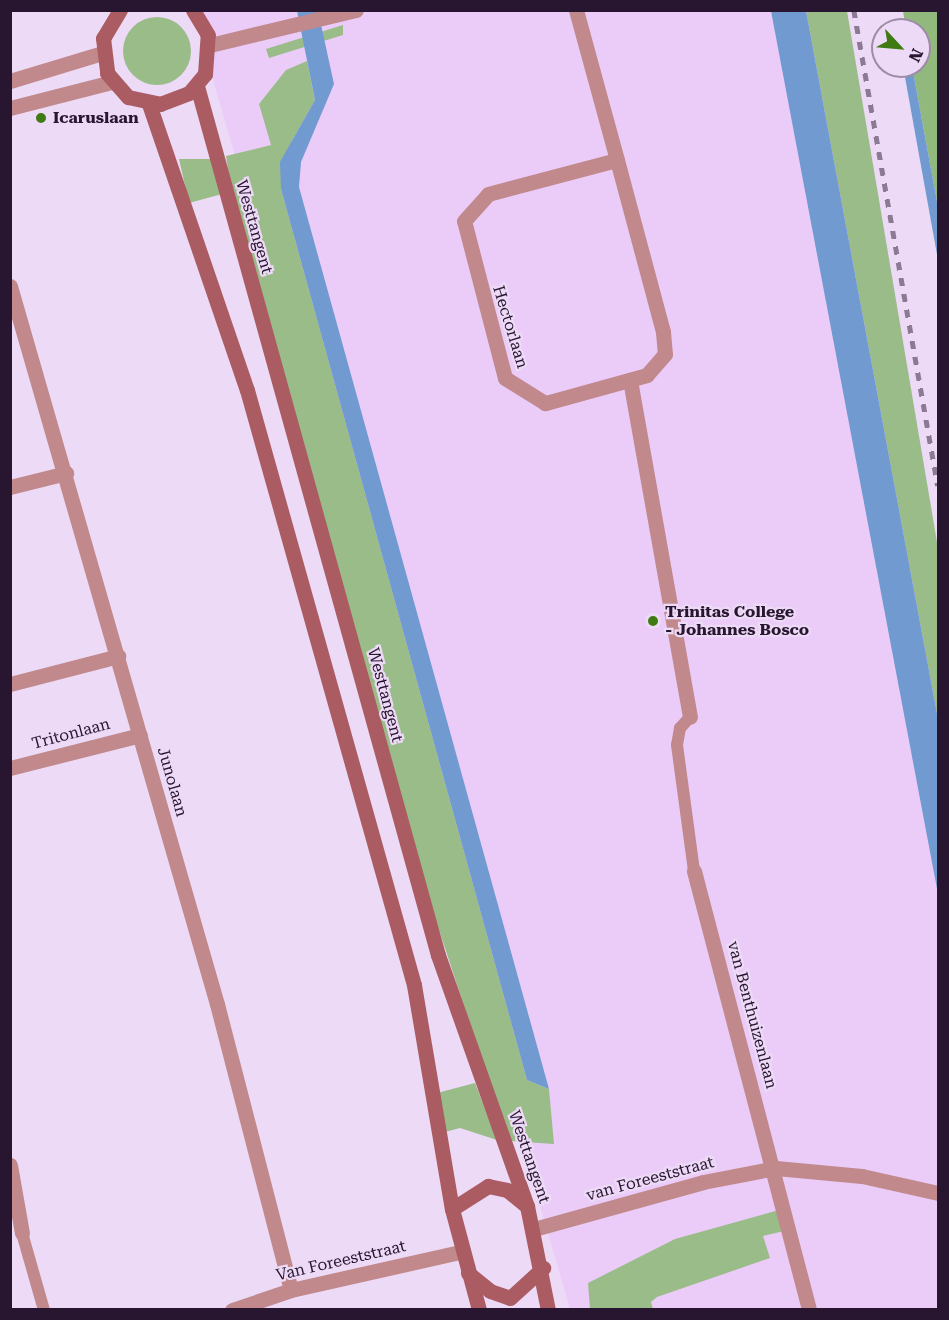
<!DOCTYPE html>
<style>
body{margin:0}
#map{position:relative;width:949px;height:1320px;overflow:hidden;background:#eddaf6;font-family:"Roboto Serif",serif}
div>[style]{position:absolute}
.built>*{inset:0;background:#ebccf9}
.green>*{inset:0;background:#9abc89}
.round{border-radius:50%}
.forest>*{inset:0;background:#91b97e}
.water>*{inset:0;background:#719ad1}
.service>*{height:12px;margin:-6px;padding:0 6px;transform-origin:6px;border-radius:6px;background:#c1898c}
.pedestrian>*{height:15px;margin:-7.5px;padding:0 7.5px;transform-origin:7.5px;border-radius:7.5px;background:#c1898c}
.minor>*{height:15px;margin:-7.5px;padding:0 7.5px;transform-origin:7.5px;border-radius:7.5px;background:#c1898c}
.tertiary>*{height:15px;margin:-7.5px;padding:0 7.5px;transform-origin:7.5px;border-radius:7.5px;background:#c1898c}
.secondary>*{height:15px;margin:-7.5px;padding:0 7.5px;transform-origin:7.5px;border-radius:7.5px;background:#ab5c63}
.rail>*{height:4.5px;margin-top:-2.25px;transform-origin:0;background:repeating-linear-gradient(90deg,#8c7994 0 8px,transparent 0 16px)}
.dots>*{width:16px;height:16px;translate:-50% -50%;box-sizing:border-box;border:3px solid #eddaf6;border-radius:50%}
span{translate:-50% -50%;white-space:nowrap;text-align:center;line-height:1.15;-webkit-text-stroke:4.5px #eddaf6;paint-order:stroke}
.poi-label{font-size:16px;color:#28152f;font-weight:700}
.left{translate:0 -50%;text-align:left}
.street-label{font-size:16px;color:#28152f}
.frame{position:absolute;inset:0;border:12px solid #28152f;pointer-events:none}
.north{position:absolute;left:871px;top:18px;width:60px;height:60px;box-sizing:border-box;background:#eddaf6;border:2px solid #9e8ba6;border-radius:50%;rotate:116deg;font-size:16px;font-weight:700;line-height:24px;text-align:center;color:#28152f}
.north::after{content:'';display:block;margin:auto;width:21px;height:27px;background:#3f7a12;clip-path:polygon(50% 0,100% 100%,50% 72%,0 100%)}
</style>
<div id="map">
<div class="built">
<div style="clip-path:polygon(193px 11px,836px 11px,938px 577px,938px 1309px,570px 1309px)"></div>
</div>
<div class="green">
<div style="clip-path:polygon(806px 11px,847px 11px,938px 548px,938px 719px)"></div>
<div class="round" style="left:123px;top:17px;width:68px;height:68px"></div>
<div style="clip-path:polygon(343px 25px,343px 35px,269px 58px,266px 49px)"></div>
<div style="clip-path:polygon(307px 61px,315px 100px,292px 141px,281px 189px,527px 1080px,549px 1089px,554px 1144px,511px 1141px,487px 1076px,423px 881px,228px 169px,226px 156px,271px 145px,259px 104px,286px 70px)"></div>
<div style="clip-path:polygon(179px 159px,212px 159px,222px 194px,189px 203px)"></div>
<div style="clip-path:polygon(475px 1083px,497px 1140px,460px 1128px,445px 1132px,437px 1093px)"></div>
<div style="clip-path:polygon(779px 1210px,784px 1231px,763px 1236px,770px 1258px,657px 1297px,651px 1302px,653px 1309px,590px 1309px,588px 1283px,675px 1239px)"></div>
</div>
<div class="forest">
<div style="clip-path:polygon(903px 11px,938px 11px,938px 207px,912px 66px,919px 66px,919px 30px,906px 30px)"></div>
</div>
<div class="water">
<div style="clip-path:polygon(297px 11px,318px 11px,334px 84px,301px 162px,299px 187px,549px 1089px,527px 1080px,281px 189px,280px 162px,315px 100px)"></div>
<div style="clip-path:polygon(771px 11px,806px 11px,938px 719px,938px 894px)"></div>
<div style="clip-path:polygon(903px 66px,912px 66px,938px 207px,938px 260px)"></div>
</div>
<div class="service">
<div style="left:690px;top:717px;width:15px;rotate:132deg"></div>
<div style="left:680px;top:728px;width:17px;rotate:100deg"></div>
<div style="left:677px;top:745px;width:127px;rotate:82.3deg"></div>
<div style="left:22px;top:1233px;width:80px;rotate:74.1deg"></div>
</div>
<div class="pedestrian">
<div style="left:630px;top:380px;width:342px;rotate:79.9deg"></div>
<div style="left:10px;top:684px;width:112px;rotate:-14.5deg"></div>
<div style="left:10px;top:768px;width:134px;rotate:-14.2deg"></div>
<div style="left:10px;top:1165px;width:69px;rotate:80deg"></div>
</div>
<div class="minor">
<div style="left:576px;top:10px;width:156px;rotate:74.7deg"></div>
<div style="left:617px;top:160px;width:178px;rotate:75deg"></div>
<div style="left:663px;top:332px;width:22px;rotate:85deg"></div>
<div style="left:665px;top:354px;width:28px;rotate:131deg"></div>
<div style="left:647px;top:375px;width:106px;rotate:164.6deg"></div>
<div style="left:545px;top:403px;width:47px;rotate:-148deg"></div>
<div style="left:505px;top:378px;width:162px;rotate:-104.6deg"></div>
<div style="left:464px;top:221px;width:36px;rotate:-48deg"></div>
<div style="left:488px;top:194px;width:133px;rotate:-14.8deg"></div>
<div style="left:210px;top:45px;width:150px;rotate:-13.5deg"></div>
<div style="left:10px;top:286px;width:747px;rotate:73.92deg"></div>
<div style="left:217px;top:1004px;width:295px;rotate:75.5deg"></div>
<div style="left:10px;top:487px;width:58px;rotate:-14deg"></div>
<div style="left:694px;top:871px;width:454px;rotate:75.3deg"></div>
<div style="left:534px;top:1229px;width:175px;rotate:-15.5deg"></div>
<div style="left:703px;top:1182px;width:74px;rotate:-10.9deg"></div>
<div style="left:776px;top:1168px;width:86px;rotate:5.3deg"></div>
<div style="left:862px;top:1176px;width:78px;rotate:12.6deg"></div>
<div style="left:232px;top:1310px;width:62px;rotate:-18.7deg"></div>
<div style="left:291px;top:1290px;width:173px;rotate:-12.7deg"></div>
</div>
<div class="tertiary">
<div style="left:10px;top:81px;width:96px;rotate:-16.9deg"></div>
<div style="left:10px;top:108px;width:105px;rotate:-14.3deg"></div>
</div>
<div class="secondary">
<div style="left:120px;top:10px;width:33px;rotate:121deg"></div>
<div style="left:103px;top:38px;width:35px;rotate:83deg"></div>
<div style="left:107px;top:73px;width:32px;rotate:49deg"></div>
<div style="left:128px;top:97px;width:33px;rotate:12deg"></div>
<div style="left:160px;top:104px;width:31px;rotate:-21deg"></div>
<div style="left:189px;top:93px;width:25px;rotate:-50deg"></div>
<div style="left:205px;top:74px;width:39px;rotate:-86deg"></div>
<div style="left:208px;top:35px;width:29px;rotate:-121deg"></div>
<div style="left:197px;top:86px;width:902px;rotate:74.5deg"></div>
<div style="left:438px;top:955px;width:266px;rotate:70.5deg"></div>
<div style="left:527px;top:1206px;width:106px;rotate:78.6deg"></div>
<div style="left:149px;top:104px;width:302px;rotate:71.1deg"></div>
<div style="left:247px;top:390px;width:618px;rotate:74.32deg"></div>
<div style="left:414px;top:985px;width:227px;rotate:80.4deg"></div>
<div style="left:452px;top:1209px;width:105px;rotate:75deg"></div>
<div style="left:452px;top:1209px;width:43px;rotate:-32.6deg"></div>
<div style="left:488px;top:1186px;width:19px;rotate:12deg"></div>
<div style="left:507px;top:1190px;width:26px;rotate:39deg"></div>
<div style="left:468px;top:1273px;width:28px;rotate:39deg"></div>
<div style="left:490px;top:1291px;width:21px;rotate:19deg"></div>
<div style="left:510px;top:1298px;width:45px;rotate:-42.3deg"></div>
</div>
<div class="rail">
<div style="left:854px;top:10px;width:483px;rotate:80deg"></div>
</div>
<div class="dots">
<div style="left:41px;top:118px;background:#3f7a12"></div>
<div style="left:653px;top:621px;background:#3f7a12"></div>
</div>
<div class="poi-label">
<span class="left" style="left:53px;top:118px">Icaruslaan</span>
<span class="left" style="left:665px;top:621px">Trinitas College<br>- Johannes Bosco</span>
</div>
<div class="street-label">
<span style="left:254px;top:227px;rotate:74deg">Westtangent</span>
<span style="left:510px;top:327px;rotate:73deg">Hectorlaan</span>
<span style="left:385px;top:695px;rotate:75deg">Westtangent</span>
<span style="left:71px;top:734px;rotate:-15deg">Tritonlaan</span>
<span style="left:172px;top:782px;rotate:74deg">Junolaan</span>
<span style="left:752px;top:1015px;rotate:75deg">van Benthuizenlaan</span>
<span style="left:529px;top:1157px;rotate:71deg">Westtangent</span>
<span style="left:650px;top:1179px;rotate:-15deg">van Foreeststraat</span>
<span style="left:341px;top:1261px;rotate:-13deg">Van Foreeststraat</span>
</div>
<div class="frame"></div>
<div class="north">N</div>
</div>
